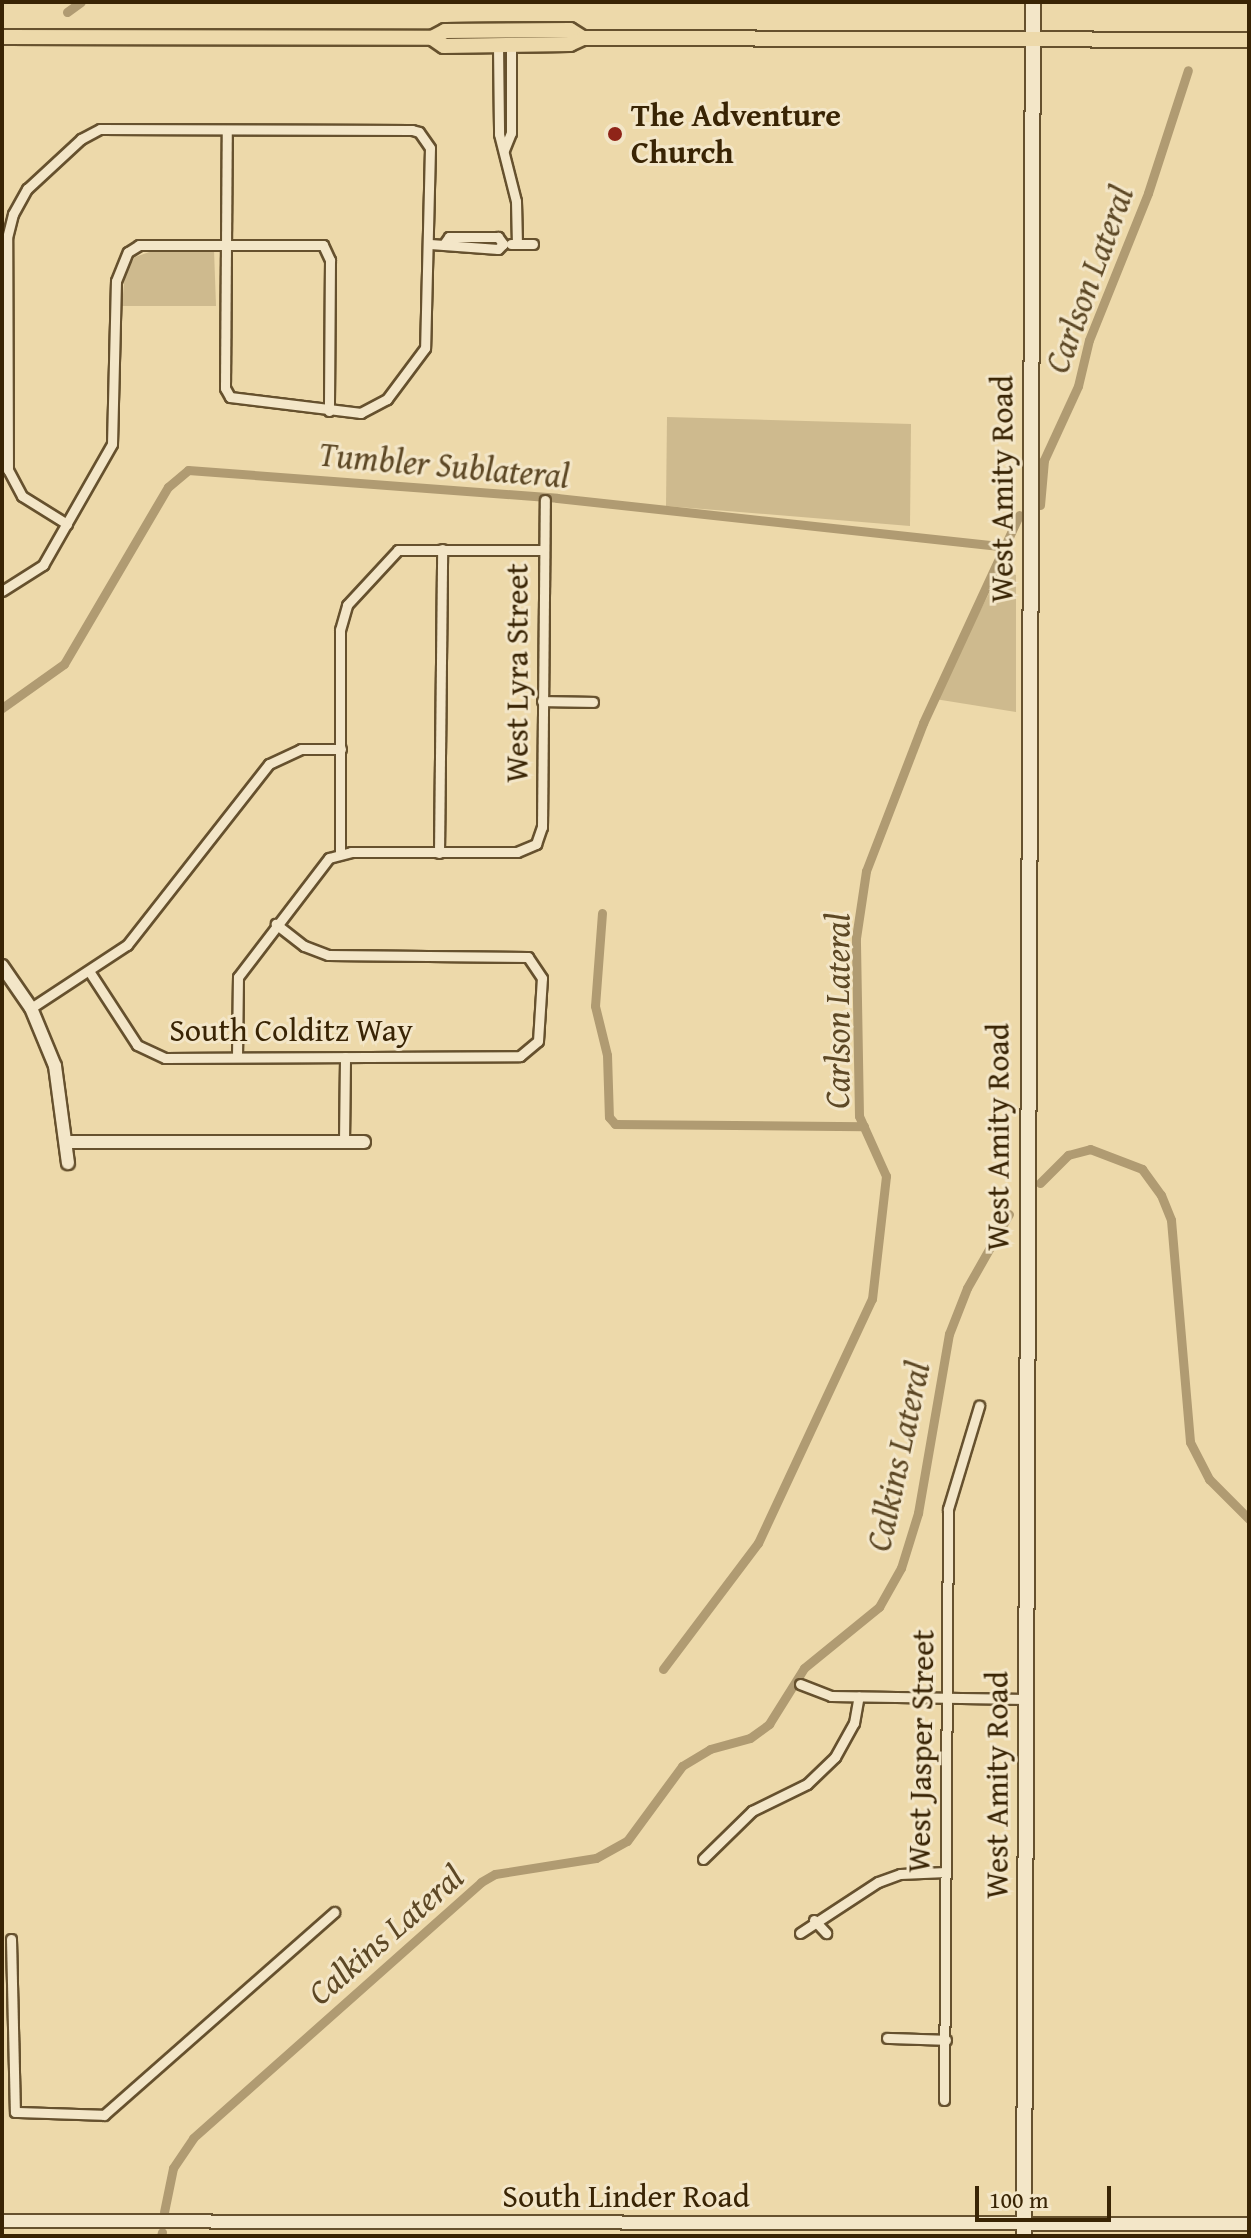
<!DOCTYPE html>
<style>
body{margin:0}
#map{position:relative;width:1251px;height:2238px;overflow:hidden;background:#edd9aa;font-family:"Gentium Book Plus",serif}
div>[style]{position:absolute}
.green>*{inset:0;background:#ceba8e}
.canal>*{height:9px;margin:-4.5px;padding:0 4.5px;transform-origin:4.5px;border-radius:4.5px;background:#b09b72}
.roads{filter:drop-shadow(2px 0 #66512e) drop-shadow(-2px 0 #66512e) drop-shadow(0 2px #66512e) drop-shadow(0 -2px #66512e)}
.minor>*{height:9px;margin:-4.5px;padding:0 4.5px;transform-origin:4.5px;border-radius:4.5px;background:#f3e6c8}
.tertiary>*{height:12px;margin:-6px;padding:0 6px;transform-origin:6px;border-radius:6px;background:#f3e6c8}
.secondary>*{height:14px;margin:-7px;padding:0 7px;transform-origin:7px;border-radius:7px;background:#f3e6c8}
.primary>*{height:14px;margin:-7px;padding:0 7px;transform-origin:7px;border-radius:7px;background:#edd9aa}
.dots>*{width:22px;height:22px;translate:-50% -50%;box-sizing:border-box;border:4px solid #f3e6c8;border-radius:50%}
span{translate:-50% -50%;white-space:nowrap;text-align:center;line-height:1.15;-webkit-text-stroke:6px #f3e6c8;paint-order:stroke}
.poi-label{font-size:32px;color:#392404;font-weight:700}
.left{translate:0 -50%;text-align:left}
.street-label{font-size:32px;color:#392404}
.water-label{font-size:34px;color:#5d4825;font-style:italic}
.frame{position:absolute;inset:0;border:4px solid #392404;pointer-events:none}
.scale{position:absolute;left:975px;top:2186px;width:136px;height:36px;box-sizing:border-box;border:4px solid #392404;border-top:0;padding-left:10px;font-size:24px;line-height:28px;white-space:nowrap;color:#392404;-webkit-text-stroke:6px #f3e6c8;paint-order:stroke}
</style>
<div id="map">
<div class="green">
<div style="clip-path:polygon(155px 250px,214px 250px,216px 306px,122px 306px,125px 272px,135px 257px)"></div>
<div style="clip-path:polygon(667px 417px,911px 424px,910px 526px,666px 506px)"></div>
<div style="clip-path:polygon(1001px 570px,1016px 575px,1016px 712px,935px 699px)"></div>
</div>
<div class="canal">
<div style="left:67px;top:12px;width:17px;rotate:-36deg"></div>
<div style="left:1040px;top:505px;width:45px;rotate:-84.9deg"></div>
<div style="left:1044px;top:460px;width:81px;rotate:-65.3deg"></div>
<div style="left:1078px;top:386px;width:47px;rotate:-76.6deg"></div>
<div style="left:1089px;top:340px;width:158px;rotate:-68.1deg"></div>
<div style="left:1148px;top:193px;width:129px;rotate:-72deg"></div>
<div style="left:2px;top:708px;width:76px;rotate:-35.4deg"></div>
<div style="left:64px;top:664px;width:205px;rotate:-59.6deg"></div>
<div style="left:168px;top:487px;width:26px;rotate:-40deg"></div>
<div style="left:188px;top:470px;width:370px;rotate:4.3deg"></div>
<div style="left:557px;top:498px;width:447px;rotate:6.2deg"></div>
<div style="left:602px;top:913px;width:93px;rotate:94.3deg"></div>
<div style="left:595px;top:1006px;width:50px;rotate:76.2deg"></div>
<div style="left:607px;top:1055px;width:62px;rotate:88.2deg"></div>
<div style="left:609px;top:1117px;width:9px;rotate:49deg"></div>
<div style="left:615px;top:1124px;width:249px;rotate:0.5deg"></div>
<div style="left:1040px;top:1183px;width:40px;rotate:-45deg"></div>
<div style="left:1068px;top:1155px;width:23px;rotate:-15deg"></div>
<div style="left:1090px;top:1149px;width:56px;rotate:21deg"></div>
<div style="left:1142px;top:1169px;width:32px;rotate:54deg"></div>
<div style="left:1161px;top:1195px;width:27px;rotate:68deg"></div>
<div style="left:1171px;top:1220px;width:223px;rotate:85.1deg"></div>
<div style="left:1190px;top:1442px;width:42px;rotate:62.8deg"></div>
<div style="left:1209px;top:1479px;width:57px;rotate:45deg"></div>
<div style="left:663px;top:1669px;width:158px;rotate:-53deg"></div>
<div style="left:758px;top:1543px;width:269px;rotate:-65deg"></div>
<div style="left:872px;top:1299px;width:124px;rotate:-83.5deg"></div>
<div style="left:886px;top:1176px;width:66px;rotate:-114.2deg"></div>
<div style="left:859px;top:1116px;width:178px;rotate:-91deg"></div>
<div style="left:856px;top:938px;width:68px;rotate:-81.5deg"></div>
<div style="left:866px;top:871px;width:159px;rotate:-68.9deg"></div>
<div style="left:923px;top:723px;width:229px;rotate:-65.2deg"></div>
<div style="left:164px;top:2212px;width:45px;rotate:-78.4deg"></div>
<div style="left:173px;top:2168px;width:36px;rotate:-56deg"></div>
<div style="left:193px;top:2138px;width:385px;rotate:-41.6deg"></div>
<div style="left:481px;top:1882px;width:16px;rotate:-30deg"></div>
<div style="left:495px;top:1874px;width:102px;rotate:-9deg"></div>
<div style="left:596px;top:1858px;width:35px;rotate:-29deg"></div>
<div style="left:627px;top:1841px;width:93px;rotate:-53.7deg"></div>
<div style="left:682px;top:1766px;width:33px;rotate:-31deg"></div>
<div style="left:710px;top:1749px;width:41px;rotate:-15.4deg"></div>
<div style="left:750px;top:1738px;width:24px;rotate:-36deg"></div>
<div style="left:769px;top:1724px;width:66px;rotate:-58deg"></div>
<div style="left:804px;top:1668px;width:97px;rotate:-39.1deg"></div>
<div style="left:879px;top:1607px;width:45px;rotate:-60.6deg"></div>
<div style="left:901px;top:1568px;width:58px;rotate:-72.8deg"></div>
<div style="left:918px;top:1513px;width:182px;rotate:-80.2deg"></div>
<div style="left:949px;top:1334px;width:49px;rotate:-68.6deg"></div>
<div style="left:967px;top:1288px;width:85px;rotate:-60.4deg"></div>
<div style="left:161px;top:2236px;width:4px;rotate:-76deg"></div>
</div>
<div class="roads">
<div class="minor">
<div style="left:498px;top:46px;width:88px;rotate:89.3deg"></div>
<div style="left:499px;top:134px;width:69px;rotate:75.8deg"></div>
<div style="left:516px;top:201px;width:43px;rotate:88.7deg"></div>
<div style="left:504px;top:150px;width:18px;rotate:-68deg"></div>
<div style="left:511px;top:133px;width:88px;rotate:-90deg"></div>
<div style="left:430px;top:244px;width:68px;rotate:4.2deg"></div>
<div style="left:498px;top:249px;width:7px;rotate:-45deg"></div>
<div style="left:503px;top:244px;width:9px;rotate:-126deg"></div>
<div style="left:498px;top:237px;width:49px;rotate:180deg"></div>
<div style="left:449px;top:237px;width:9px;rotate:126deg"></div>
<div style="left:511px;top:244px;width:22px"></div>
<div style="left:67px;top:524px;width:53px;rotate:-148.1deg"></div>
<div style="left:22px;top:496px;width:30px;rotate:-118deg"></div>
<div style="left:8px;top:470px;width:232px;rotate:-90.2deg"></div>
<div style="left:7px;top:238px;width:25px;rotate:-76deg"></div>
<div style="left:13px;top:214px;width:29px;rotate:-61deg"></div>
<div style="left:27px;top:189px;width:74px;rotate:-42.8deg"></div>
<div style="left:81px;top:139px;width:21px;rotate:-28deg"></div>
<div style="left:100px;top:129px;width:312px;rotate:0.2deg"></div>
<div style="left:412px;top:130px;width:7px;rotate:16deg"></div>
<div style="left:419px;top:132px;width:19px;rotate:55deg"></div>
<div style="left:430px;top:148px;width:200px;rotate:91.4deg"></div>
<div style="left:425px;top:348px;width:64px;rotate:126.7deg"></div>
<div style="left:387px;top:399px;width:30px;rotate:152deg"></div>
<div style="left:361px;top:413px;width:132px;rotate:-173deg"></div>
<div style="left:230px;top:397px;width:10px;rotate:-119deg"></div>
<div style="left:225px;top:388px;width:258px;rotate:-89.6deg"></div>
<div style="left:2px;top:591px;width:49px;rotate:-32.4deg"></div>
<div style="left:43px;top:565px;width:139px;rotate:-60.3deg"></div>
<div style="left:112px;top:444px;width:163px;rotate:-88.6deg"></div>
<div style="left:116px;top:281px;width:31px;rotate:-68deg"></div>
<div style="left:128px;top:252px;width:13px;rotate:-32deg"></div>
<div style="left:139px;top:245px;width:184px"></div>
<div style="left:323px;top:245px;width:17px;rotate:65deg"></div>
<div style="left:330px;top:260px;width:151px;rotate:90.4deg"></div>
<div style="left:542px;top:701px;width:51px;rotate:1.1deg"></div>
<div style="left:439px;top:853px;width:304px;rotate:-89.4deg"></div>
<div style="left:340px;top:854px;width:224px;rotate:-90deg"></div>
<div style="left:340px;top:630px;width:26px;rotate:-74deg"></div>
<div style="left:347px;top:605px;width:75px;rotate:-47.2deg"></div>
<div style="left:398px;top:550px;width:146px"></div>
<div style="left:89px;top:971px;width:88px;rotate:57deg"></div>
<div style="left:137px;top:1045px;width:31px;rotate:25deg"></div>
<div style="left:165px;top:1058px;width:355px;rotate:-0.3deg"></div>
<div style="left:520px;top:1056px;width:23px;rotate:-40deg"></div>
<div style="left:538px;top:1041px;width:63px;rotate:-86.4deg"></div>
<div style="left:542px;top:978px;width:25px;rotate:-124deg"></div>
<div style="left:528px;top:957px;width:200px;rotate:-179.4deg"></div>
<div style="left:328px;top:955px;width:26px;rotate:-159deg"></div>
<div style="left:304px;top:946px;width:36px;rotate:-142deg"></div>
<div style="left:31px;top:1008px;width:115px;rotate:-33.3deg"></div>
<div style="left:127px;top:945px;width:230px;rotate:-51.9deg"></div>
<div style="left:269px;top:764px;width:35px;rotate:-25deg"></div>
<div style="left:301px;top:749px;width:40px"></div>
<div style="left:237px;top:1057px;width:80px;rotate:-89.3deg"></div>
<div style="left:238px;top:977px;width:150px;rotate:-52.6deg"></div>
<div style="left:329px;top:858px;width:23px;rotate:-15deg"></div>
<div style="left:351px;top:852px;width:166px"></div>
<div style="left:517px;top:852px;width:21px;rotate:-23deg"></div>
<div style="left:536px;top:844px;width:18px;rotate:-71deg"></div>
<div style="left:542px;top:827px;width:327px;rotate:-89.5deg"></div>
<div style="left:344px;top:1142px;width:85px;rotate:-89.3deg"></div>
<div style="left:800px;top:1684px;width:33px;rotate:21deg"></div>
<div style="left:831px;top:1696px;width:195px;rotate:0.9deg"></div>
<div style="left:703px;top:1859px;width:69px;rotate:-44.4deg"></div>
<div style="left:752px;top:1811px;width:61px;rotate:-26.1deg"></div>
<div style="left:807px;top:1784px;width:39px;rotate:-44deg"></div>
<div style="left:835px;top:1757px;width:39px;rotate:-61deg"></div>
<div style="left:854px;top:1723px;width:27px;rotate:-80deg"></div>
<div style="left:814px;top:1920px;width:18px;rotate:47deg"></div>
<div style="left:800px;top:1933px;width:93px;rotate:-33.2deg"></div>
<div style="left:878px;top:1882px;width:23px;rotate:-20deg"></div>
<div style="left:900px;top:1874px;width:46px;rotate:-2.5deg"></div>
<div style="left:11px;top:1939px;width:173px;rotate:88.7deg"></div>
<div style="left:15px;top:2112px;width:89px;rotate:1.9deg"></div>
<div style="left:104px;top:2115px;width:307px;rotate:-41.4deg"></div>
<div style="left:887px;top:2038px;width:59px;rotate:1.9deg"></div>
<div style="left:944px;top:2100px;width:591px;rotate:-89.61deg"></div>
<div style="left:948px;top:1509px;width:108px;rotate:-73.2deg"></div>
</div>
<div class="tertiary">
<div style="left:2px;top:966px;width:51px;rotate:55.4deg"></div>
<div style="left:31px;top:1008px;width:63px;rotate:67.5deg"></div>
<div style="left:55px;top:1066px;width:98px;rotate:82.4deg"></div>
<div style="left:68px;top:1142px;width:296px"></div>
<div style="left:2px;top:2221px;width:1247px;rotate:0.14deg"></div>
</div>
<div class="secondary">
<div style="left:1024px;top:2236px;width:2234px;rotate:-89.77deg"></div>
</div>
<div class="primary">
<div style="left:2px;top:37px;width:430px;rotate:0.1deg"></div>
<div style="left:432px;top:38px;width:15px;rotate:-28deg"></div>
<div style="left:445px;top:31px;width:125px;rotate:-0.5deg"></div>
<div style="left:570px;top:30px;width:15px;rotate:32deg"></div>
<div style="left:432px;top:38px;width:14px;rotate:34deg"></div>
<div style="left:444px;top:46px;width:126px;rotate:-0.9deg"></div>
<div style="left:570px;top:44px;width:14px;rotate:-25deg"></div>
<div style="left:583px;top:38px;width:666px;rotate:0.17deg"></div>
</div>
</div>
<div class="dots">
<div style="left:615px;top:134px;background:#8f2418"></div>
</div>
<div class="poi-label">
<span class="left" style="left:631px;top:134px">The Adventure<br>Church</span>
</div>
<div class="street-label">
<span style="left:1002px;top:489px;rotate:-90deg">West Amity Road</span>
<span style="left:517px;top:673px;rotate:-90deg">West Lyra Street</span>
<span style="left:291px;top:1030px">South Colditz Way</span>
<span style="left:998px;top:1137px;rotate:-90deg">West Amity Road</span>
<span style="left:921px;top:1751px;rotate:-89deg">West Jasper Street</span>
<span style="left:997px;top:1785px;rotate:-90deg">West Amity Road</span>
<span style="left:626px;top:2196px">South Linder Road</span>
</div>
<div class="water-label">
<span style="left:1088px;top:279px;rotate:-70deg">Carlson Lateral</span>
<span style="left:444px;top:464px;rotate:5deg">Tumbler Sublateral</span>
<span style="left:837px;top:1011px;rotate:-90deg">Carlson Lateral</span>
<span style="left:897px;top:1456px;rotate:-78deg">Calkins Lateral</span>
<span style="left:385px;top:1934px;rotate:-41deg">Calkins Lateral</span>
</div>
<div class="frame"></div>
<div class="scale">100 m</div>
</div>
